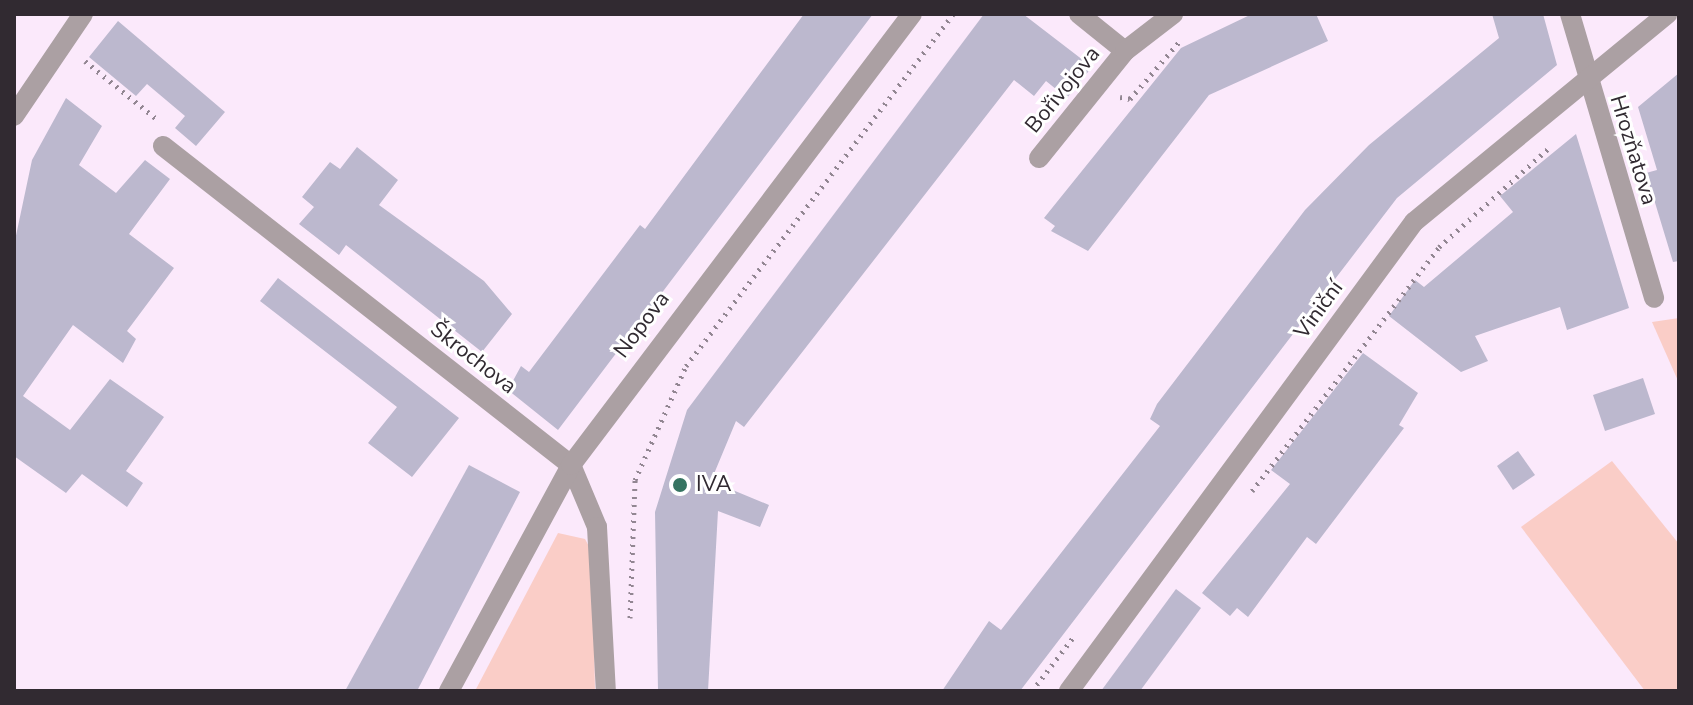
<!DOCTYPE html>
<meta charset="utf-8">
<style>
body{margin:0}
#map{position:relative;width:1693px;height:705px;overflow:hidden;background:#fbe9fb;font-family:"Nunito Sans",sans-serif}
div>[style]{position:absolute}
.green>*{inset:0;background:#facdc7}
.building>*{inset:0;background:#bcb8ce}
.path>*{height:5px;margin-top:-2.5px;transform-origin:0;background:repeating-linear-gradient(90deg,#928692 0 2px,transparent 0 8px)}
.street>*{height:20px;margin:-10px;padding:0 10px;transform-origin:10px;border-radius:10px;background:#aba0a3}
.dots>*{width:22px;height:22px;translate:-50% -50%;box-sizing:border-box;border:4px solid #fff;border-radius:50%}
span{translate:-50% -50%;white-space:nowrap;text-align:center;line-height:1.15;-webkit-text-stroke:6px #fff;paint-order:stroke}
.street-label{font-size:22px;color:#312a31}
.poi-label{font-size:22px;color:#312a31}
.left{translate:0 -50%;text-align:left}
.frame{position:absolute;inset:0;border:16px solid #312a31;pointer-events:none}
</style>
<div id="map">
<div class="green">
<div style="clip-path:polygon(1679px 318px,1679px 383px,1652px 322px)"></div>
<div style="clip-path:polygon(1612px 461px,1679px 544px,1679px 691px,1645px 691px,1521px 527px)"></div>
<div style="clip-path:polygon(558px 533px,585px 539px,592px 552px,595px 691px,475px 691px)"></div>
</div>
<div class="building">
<div style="clip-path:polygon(804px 14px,873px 14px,558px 430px,508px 390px,521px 366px,529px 372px,640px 225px,645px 229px)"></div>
<div style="clip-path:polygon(984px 14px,1023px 14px,1092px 67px,1067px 98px,1046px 81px,1034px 96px,1014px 80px,744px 427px,736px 421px,711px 481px,769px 505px,760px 527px,718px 511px,708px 691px,658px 691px,655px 512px,687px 410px)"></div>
<div style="clip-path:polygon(1252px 14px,1316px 14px,1328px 41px,1209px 95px,1088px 251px,1051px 231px,1055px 226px,1044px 218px,1181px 48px)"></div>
<div style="clip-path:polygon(1492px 14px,1543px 14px,1557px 65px,1397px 198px,1020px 691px,942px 691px,989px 621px,1001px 630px,1160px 426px,1150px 419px,1157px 404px,1305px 210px,1369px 145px,1499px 38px)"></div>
<div style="clip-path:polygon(118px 21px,225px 112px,196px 146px,175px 128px,185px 116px,147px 84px,136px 96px,89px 57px)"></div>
<div style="clip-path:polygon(1679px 73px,1679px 261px,1673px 262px,1646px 173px,1657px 170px,1638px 107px)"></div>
<div style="clip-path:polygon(66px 98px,102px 126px,79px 165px,116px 193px,145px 160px,170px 179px,129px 234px,174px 268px,127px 331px,136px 339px,123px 363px,73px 325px,23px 396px,70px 430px,110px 379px,164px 417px,126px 471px,143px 483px,127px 507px,82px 474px,66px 493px,14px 456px,14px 245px,32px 160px)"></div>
<div style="clip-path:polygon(1576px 134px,1629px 308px,1567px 330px,1560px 307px,1475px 336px,1488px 361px,1461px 372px,1389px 316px,1415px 280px,1424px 287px,1513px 212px,1500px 196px)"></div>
<div style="clip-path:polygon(357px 147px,398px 180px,379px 205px,484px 281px,512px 314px,482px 352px,346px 245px,339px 255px,299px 224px,314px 207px,302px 197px,330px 162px,340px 169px)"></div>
<div style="clip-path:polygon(278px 278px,459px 418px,412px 477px,368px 443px,397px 407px,260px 301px)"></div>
<div style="clip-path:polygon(1363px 353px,1418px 393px,1399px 425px,1404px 428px,1316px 544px,1307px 537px,1248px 617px,1237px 608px,1230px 616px,1202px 593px,1290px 484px,1271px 470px)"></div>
<div style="clip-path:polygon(1643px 378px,1655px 414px,1605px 431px,1593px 395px)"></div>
<div style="clip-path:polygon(1518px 451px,1535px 475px,1513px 490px,1497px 466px)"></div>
<div style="clip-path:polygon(469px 465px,520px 492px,417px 691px,345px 691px)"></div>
<div style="clip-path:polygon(1176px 589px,1201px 608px,1140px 691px,1101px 691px)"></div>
</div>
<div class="path">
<div style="left:85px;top:61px;width:95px;rotate:39deg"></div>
<div style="left:1120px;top:97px;width:10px;rotate:11deg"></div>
<div style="left:1130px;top:99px;width:75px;rotate:-49.3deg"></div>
<div style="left:1252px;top:491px;width:307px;rotate:-52.5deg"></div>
<div style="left:1439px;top:247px;width:151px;rotate:-42deg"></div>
<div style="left:630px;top:618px;width:138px;rotate:-87.9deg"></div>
<div style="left:635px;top:480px;width:125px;rotate:-65.9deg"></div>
<div style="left:686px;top:366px;width:442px;rotate:-52.8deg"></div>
<div style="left:1032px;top:691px;width:71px;rotate:-52.5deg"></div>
</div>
<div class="street">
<div style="left:1079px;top:14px;width:59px;rotate:38.8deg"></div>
<div style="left:1570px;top:14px;width:296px;rotate:73.5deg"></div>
<div style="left:14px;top:116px;width:123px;rotate:-55.9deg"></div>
<div style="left:163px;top:146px;width:518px;rotate:38.02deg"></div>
<div style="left:571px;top:465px;width:67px;rotate:67.2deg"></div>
<div style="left:597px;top:527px;width:164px;rotate:86.9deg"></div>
<div style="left:1039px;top:158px;width:137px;rotate:-51.2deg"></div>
<div style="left:1125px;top:51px;width:61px;rotate:-37.6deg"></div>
<div style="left:449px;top:691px;width:257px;rotate:-61.6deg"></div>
<div style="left:571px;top:465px;width:565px;rotate:-52.91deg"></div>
<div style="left:1069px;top:691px;width:582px;rotate:-53.66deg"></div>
<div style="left:1414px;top:222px;width:328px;rotate:-39.4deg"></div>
</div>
<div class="dots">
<div style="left:680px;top:485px;background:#357461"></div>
</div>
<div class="street-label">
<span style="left:1063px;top:90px;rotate:-51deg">Bořivojova</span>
<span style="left:1633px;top:150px;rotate:73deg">Hrozňatova</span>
<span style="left:1319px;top:310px;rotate:-54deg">Viniční</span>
<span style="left:642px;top:325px;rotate:-53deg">Nopova</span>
<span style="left:473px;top:358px;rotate:38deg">Škrochova</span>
</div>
<div class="poi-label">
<span class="left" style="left:696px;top:485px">IVA</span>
</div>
<div class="frame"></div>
</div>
